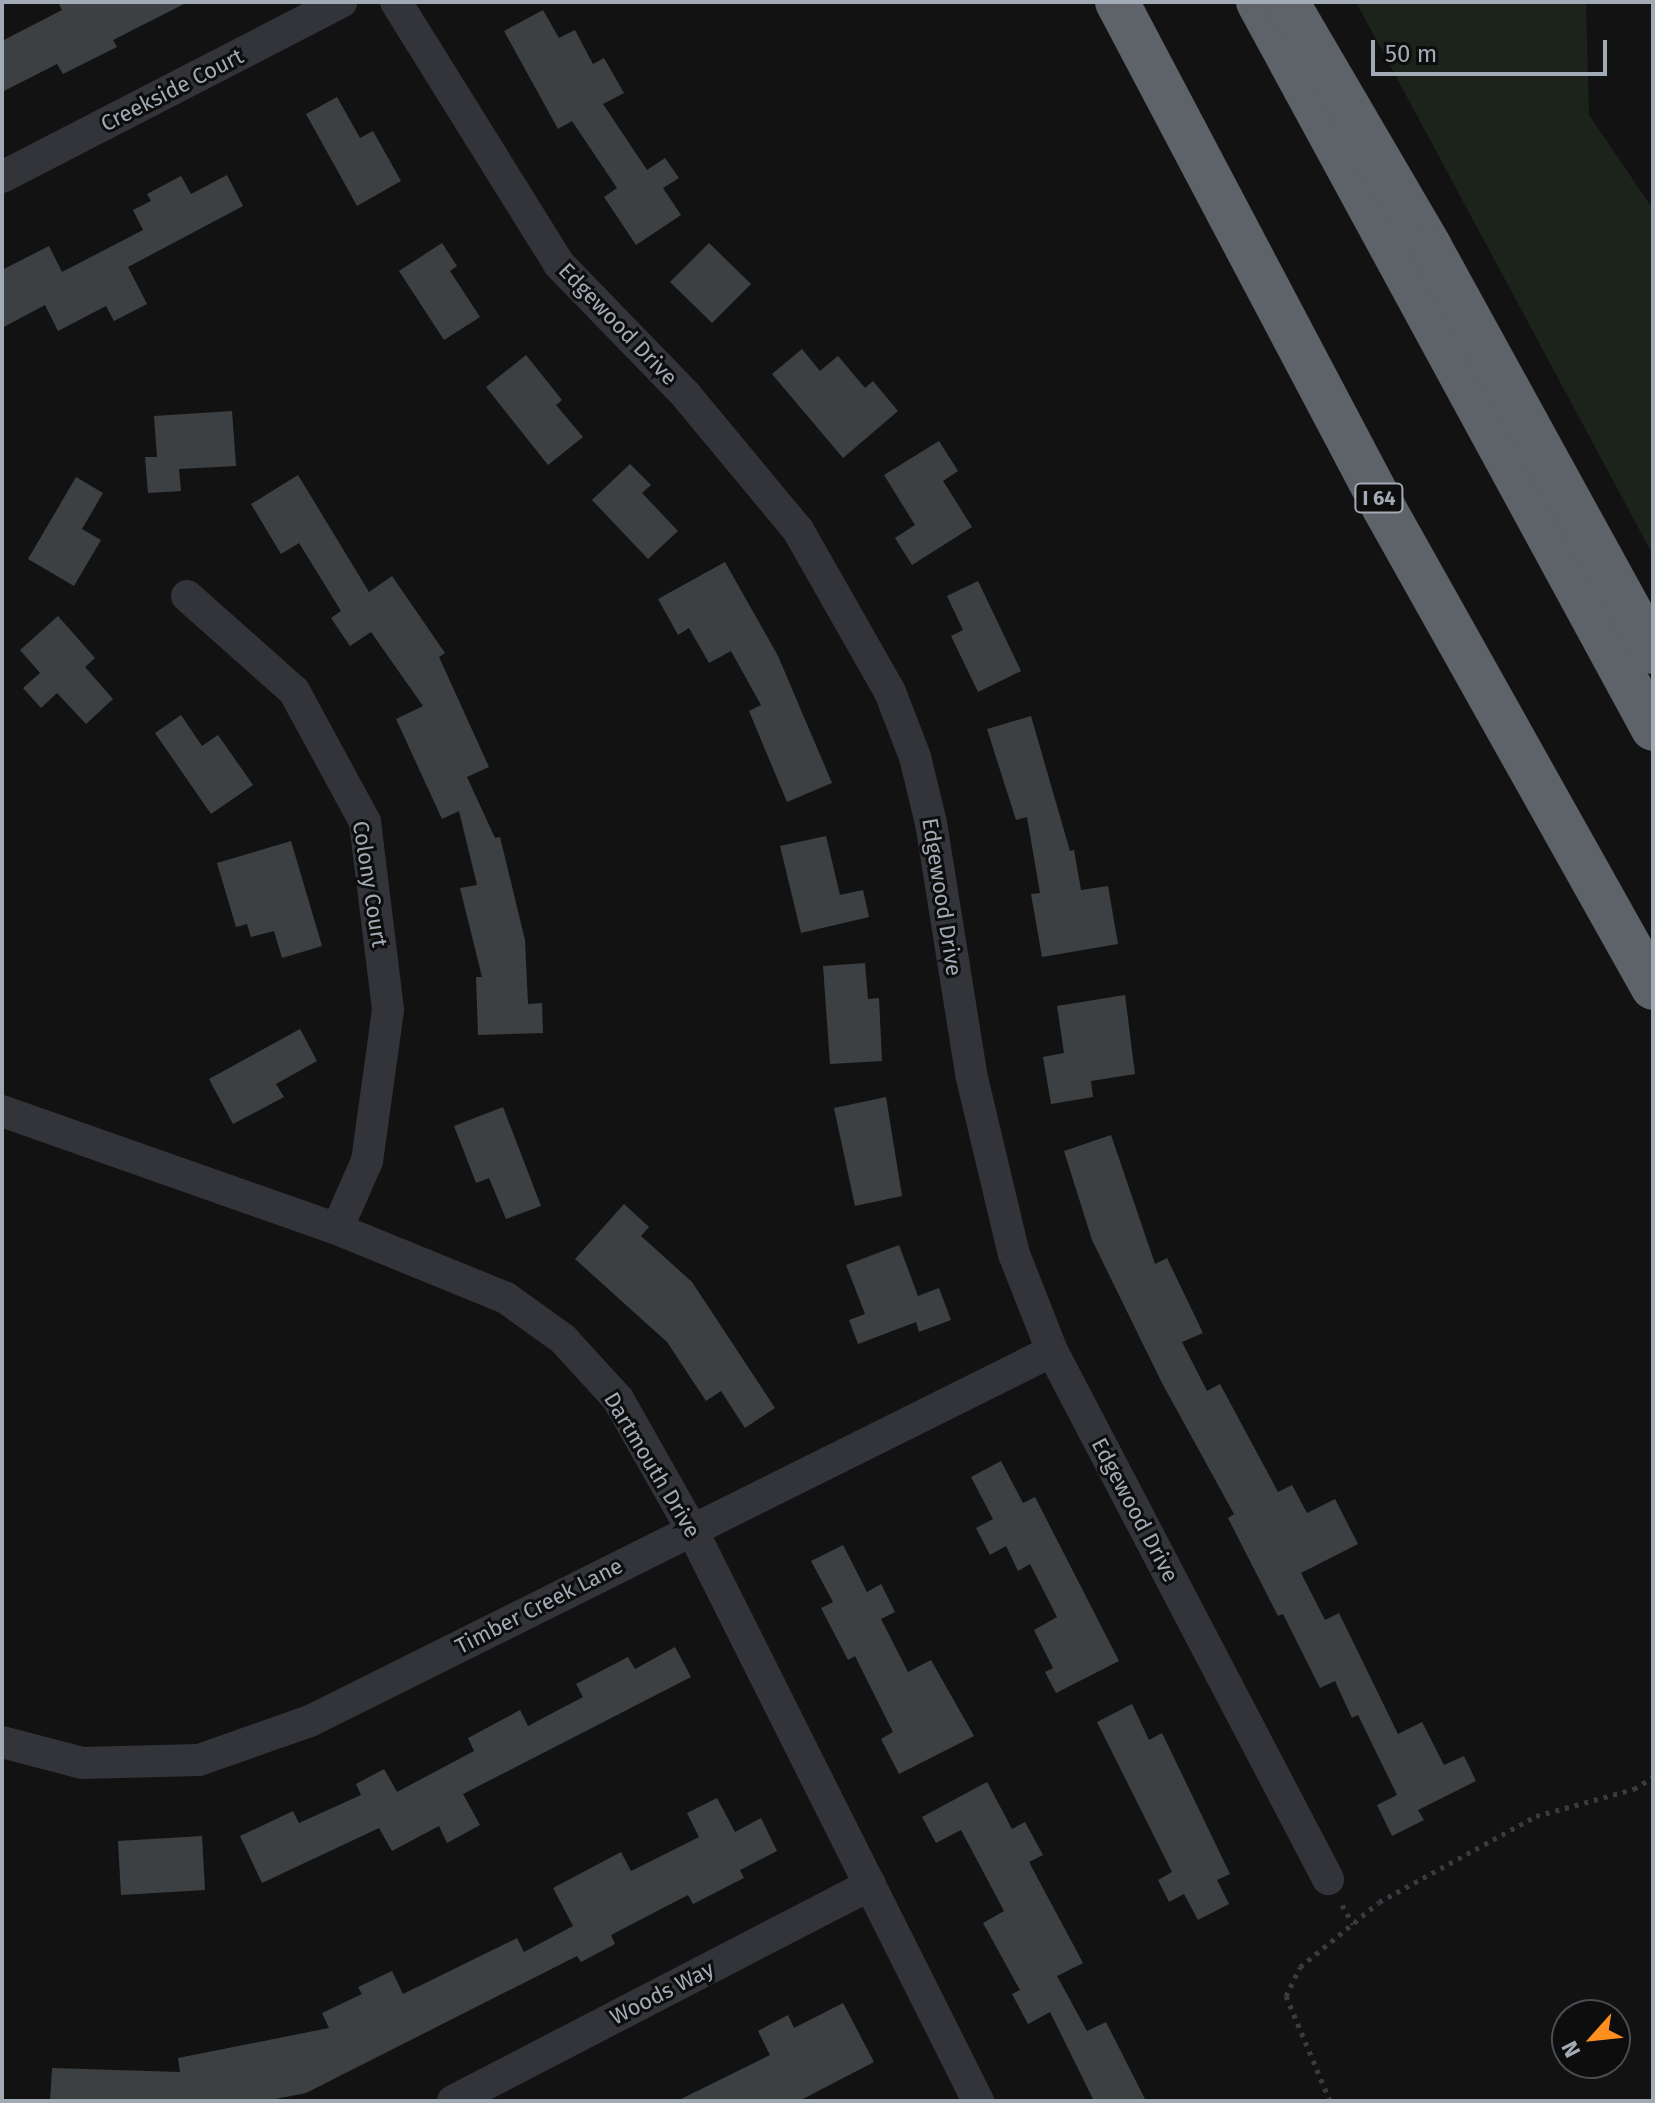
<!DOCTYPE html>
<style>
body{margin:0}
#map{position:relative;width:1655px;height:2103px;overflow:hidden;background:#121213;font-family:"Fira Sans",sans-serif}
div>[style]{position:absolute}
.green>*{inset:0;background:#1c231b}
.building>*{inset:0;background:#3d4043}
.path>*{height:5px;margin-top:-2.5px;transform-origin:0;background:repeating-linear-gradient(90deg,#383b40 0 4px,transparent 0 10px)}
.minor>*{height:32px;margin:-16px;padding:0 16px;transform-origin:16px;border-radius:16px;background:#323439}
.highway>*{height:44px;margin:-22px;padding:0 22px;transform-origin:22px;border-radius:22px;background:#5e636a}
span{translate:-50% -50%;white-space:nowrap;text-align:center;line-height:1.15;-webkit-text-stroke:6px #0d0d0e;paint-order:stroke}
.shield-label span{padding:2px 6px;background:#0d0d0e;border:2px solid;border-radius:6px;-webkit-text-stroke-width:0}
.shield-label{font-size:20px;color:#a2abb5;font-weight:700}
.street-label{font-size:22px;color:#a2abb5}
.frame{position:absolute;inset:0;border:4px solid #a2abb5;pointer-events:none}
.north{position:absolute;left:1551px;top:1999px;width:80px;height:80px;box-sizing:border-box;background:#0d0d0e;border:2px solid #494c51;border-radius:50%;rotate:243deg;font-size:22px;font-weight:700;line-height:32px;text-align:center;color:#a2abb5}
.north::after{content:'';display:block;margin:auto;width:28px;height:36px;background:#ff8f1e;clip-path:polygon(50% 0,100% 100%,50% 72%,0 100%)}
.scale{position:absolute;left:1371px;top:40px;width:236px;height:36px;box-sizing:border-box;border:4px solid #a2abb5;border-top:0;padding-left:10px;font-size:24px;line-height:28px;white-space:nowrap;color:#a2abb5;-webkit-text-stroke:6px #0d0d0e;paint-order:stroke}
</style>
<div id="map">
<div class="green">
<div style="clip-path:polygon(1356px 2px,1586px 2px,1589px 115px,1653px 209px,1653px 555px)"></div>
</div>
<div class="building">
<div style="clip-path:polygon(58px 2px,188px 2px,113px 40px,117px 47px,63px 74px,57px 64px,2px 92px,2px 41px,62px 10px)"></div>
<div style="clip-path:polygon(543px 10px,559px 38px,575px 30px,593px 64px,604px 58px,624px 93px,603px 104px,647px 170px,665px 158px,679px 178px,663px 188px,681px 215px,636px 245px,604px 197px,617px 188px,572px 121px,558px 129px,504px 31px)"></div>
<div style="clip-path:polygon(337px 97px,360px 138px,373px 131px,401px 181px,357px 206px,306px 114px)"></div>
<div style="clip-path:polygon(227px 175px,243px 206px,128px 267px,147px 304px,114px 321px,106px 306px,58px 331px,45px 305px,2px 328px,2px 270px,49px 246px,62px 272px,143px 230px,133px 210px,151px 201px,147px 194px,181px 176px,191px 194px)"></div>
<div style="clip-path:polygon(442px 243px,457px 266px,450px 271px,480px 317px,444px 340px,399px 271px)"></div>
<div style="clip-path:polygon(709px 243px,751px 284px,712px 323px,670px 282px)"></div>
<div style="clip-path:polygon(802px 349px,820px 371px,838px 356px,865px 388px,873px 381px,898px 411px,843px 458px,772px 374px)"></div>
<div style="clip-path:polygon(526px 355px,562px 400px,556px 405px,583px 437px,548px 465px,486px 387px)"></div>
<div style="clip-path:polygon(232px 411px,236px 466px,179px 469px,181px 491px,148px 493px,145px 457px,157px 457px,154px 416px)"></div>
<div style="clip-path:polygon(939px 441px,958px 471px,943px 481px,972px 527px,912px 565px,895px 538px,915px 525px,884px 475px)"></div>
<div style="clip-path:polygon(630px 464px,651px 485px,642px 493px,678px 531px,648px 559px,592px 500px)"></div>
<div style="clip-path:polygon(298px 475px,369px 592px,392px 576px,445px 653px,439px 657px,489px 767px,467px 777px,495px 838px,500px 837px,525px 940px,528px 1004px,542px 1003px,543px 1033px,478px 1035px,476px 977px,482px 977px,460px 888px,477px 885px,459px 811px,442px 819px,396px 719px,423px 706px,371px 632px,350px 646px,331px 618px,341px 611px,299px 543px,281px 554px,251px 504px)"></div>
<div style="clip-path:polygon(76px 477px,103px 493px,82px 529px,101px 540px,74px 586px,28px 559px)"></div>
<div style="clip-path:polygon(725px 562px,778px 656px,832px 783px,787px 802px,749px 711px,761px 705px,731px 651px,709px 663px,689px 628px,678px 635px,658px 599px)"></div>
<div style="clip-path:polygon(978px 581px,1021px 671px,978px 692px,951px 636px,963px 630px,947px 596px)"></div>
<div style="clip-path:polygon(58px 616px,95px 658px,85px 667px,113px 699px,86px 724px,57px 693px,41px 708px,23px 688px,40px 673px,20px 650px)"></div>
<div style="clip-path:polygon(181px 715px,202px 746px,218px 735px,253px 785px,211px 814px,155px 733px)"></div>
<div style="clip-path:polygon(1031px 716px,1070px 851px,1074px 850px,1081px 890px,1108px 886px,1118px 944px,1042px 957px,1031px 894px,1040px 893px,1027px 817px,1016px 820px,987px 729px)"></div>
<div style="clip-path:polygon(826px 836px,840px 895px,863px 890px,869px 917px,801px 933px,780px 846px)"></div>
<div style="clip-path:polygon(291px 841px,322px 946px,282px 958px,274px 931px,251px 937px,247px 924px,236px 927px,217px 863px)"></div>
<div style="clip-path:polygon(865px 963px,868px 999px,879px 998px,882px 1061px,830px 1064px,823px 966px)"></div>
<div style="clip-path:polygon(1125px 995px,1135px 1074px,1091px 1081px,1093px 1097px,1051px 1104px,1043px 1057px,1064px 1053px,1057px 1006px)"></div>
<div style="clip-path:polygon(300px 1029px,317px 1061px,276px 1084px,284px 1097px,233px 1124px,209px 1079px)"></div>
<div style="clip-path:polygon(886px 1097px,902px 1196px,855px 1206px,834px 1108px)"></div>
<div style="clip-path:polygon(503px 1107px,541px 1206px,506px 1219px,489px 1178px,476px 1183px,454px 1126px)"></div>
<div style="clip-path:polygon(1111px 1135px,1155px 1264px,1167px 1258px,1203px 1333px,1182px 1342px,1207px 1391px,1220px 1384px,1278px 1492px,1292px 1485px,1307px 1513px,1335px 1499px,1358px 1544px,1301px 1573px,1325px 1620px,1339px 1613px,1398px 1734px,1422px 1722px,1444px 1765px,1464px 1756px,1476px 1781px,1418px 1810px,1424px 1820px,1392px 1836px,1377px 1805px,1397px 1795px,1358px 1715px,1352px 1718px,1335px 1681px,1320px 1688px,1283px 1614px,1278px 1616px,1228px 1518px,1234px 1514px,1162px 1383px,1092px 1240px,1064px 1151px)"></div>
<div style="clip-path:polygon(624px 1204px,649px 1227px,641px 1236px,692px 1282px,775px 1408px,745px 1428px,721px 1391px,706px 1401px,667px 1342px,575px 1259px)"></div>
<div style="clip-path:polygon(899px 1245px,918px 1296px,939px 1288px,951px 1320px,919px 1332px,916px 1322px,858px 1344px,849px 1320px,865px 1314px,846px 1265px)"></div>
<div style="clip-path:polygon(1001px 1461px,1023px 1503px,1035px 1497px,1119px 1661px,1056px 1693px,1045px 1672px,1053px 1668px,1034px 1630px,1057px 1617px,1030px 1564px,1018px 1571px,1006px 1546px,990px 1555px,976px 1528px,993px 1519px,971px 1477px)"></div>
<div style="clip-path:polygon(843px 1545px,867px 1592px,881px 1584px,895px 1612px,881px 1619px,908px 1672px,931px 1660px,974px 1736px,899px 1774px,881px 1739px,893px 1732px,855px 1656px,848px 1660px,821px 1608px,833px 1602px,811px 1561px)"></div>
<div style="clip-path:polygon(675px 1647px,691px 1677px,463px 1794px,480px 1825px,447px 1843px,439px 1826px,392px 1851px,379px 1828px,262px 1883px,240px 1836px,293px 1811px,299px 1823px,361px 1795px,356px 1784px,384px 1769px,397px 1792px,474px 1751px,468px 1738px,520px 1710px,528px 1726px,583px 1697px,576px 1684px,628px 1657px,635px 1669px)"></div>
<div style="clip-path:polygon(1132px 1704px,1149px 1740px,1162px 1733px,1230px 1874px,1217px 1880px,1229px 1904px,1198px 1920px,1184px 1894px,1169px 1902px,1158px 1880px,1172px 1872px,1097px 1722px)"></div>
<div style="clip-path:polygon(987px 1782px,1012px 1829px,1025px 1822px,1043px 1855px,1029px 1862px,1083px 1963px,1057px 1976px,1087px 2031px,1106px 2022px,1146px 2101px,1094px 2101px,1050px 2012px,1028px 2024px,1012px 1994px,1020px 1990px,983px 1923px,1004px 1911px,961px 1830px,936px 1843px,922px 1817px)"></div>
<div style="clip-path:polygon(717px 1798px,735px 1832px,761px 1818px,777px 1851px,740px 1870px,744px 1878px,693px 1904px,688px 1895px,611px 1935px,615px 1944px,581px 1962px,577px 1956px,306px 2093px,265px 2101px,50px 2101px,52px 2068px,180px 2072px,178px 2058px,329px 2028px,322px 2013px,362px 1994px,358px 1987px,392px 1971px,403px 1994px,517px 1938px,524px 1952px,573px 1926px,553px 1888px,621px 1852px,631px 1871px,699px 1837px,687px 1813px)"></div>
<div style="clip-path:polygon(202px 1836px,205px 1890px,121px 1895px,118px 1841px)"></div>
<div style="clip-path:polygon(843px 2003px,874px 2062px,799px 2101px,677px 2101px,770px 2055px,758px 2031px,788px 2015px,794px 2028px)"></div>
</div>
<div class="path">
<div style="left:1342px;top:1905px;width:22px;rotate:60deg"></div>
<div style="left:1330px;top:2101px;width:114px;rotate:-112.7deg"></div>
<div style="left:1286px;top:1996px;width:32px;rotate:-64deg"></div>
<div style="left:1300px;top:1967px;width:102px;rotate:-39.4deg"></div>
<div style="left:1379px;top:1902px;width:179px;rotate:-28.7deg"></div>
<div style="left:1536px;top:1816px;width:102px;rotate:-15.4deg"></div>
<div style="left:1634px;top:1789px;width:22px;rotate:-32deg"></div>
</div>
<div class="minor">
<div style="left:396px;top:2px;width:309px;rotate:58.1deg"></div>
<div style="left:559px;top:264px;width:181px;rotate:45.9deg"></div>
<div style="left:685px;top:394px;width:177px;rotate:50.3deg"></div>
<div style="left:798px;top:530px;width:186px;rotate:60.4deg"></div>
<div style="left:890px;top:692px;width:70px;rotate:69deg"></div>
<div style="left:915px;top:757px;width:68px;rotate:76.4deg"></div>
<div style="left:931px;top:823px;width:254px;rotate:80.9deg"></div>
<div style="left:971px;top:1074px;width:185px;rotate:76.6deg"></div>
<div style="left:1014px;top:1254px;width:104px;rotate:68.6deg"></div>
<div style="left:1052px;top:1351px;width:596px;rotate:62.4deg"></div>
<div style="left:2px;top:177px;width:382px;rotate:-27.3deg"></div>
<div style="left:187px;top:596px;width:143px;rotate:41.6deg"></div>
<div style="left:294px;top:691px;width:149px;rotate:61.5deg"></div>
<div style="left:365px;top:822px;width:189px;rotate:83deg"></div>
<div style="left:388px;top:1010px;width:152px;rotate:97.9deg"></div>
<div style="left:367px;top:1161px;width:74px;rotate:113.8deg"></div>
<div style="left:2px;top:1111px;width:355px;rotate:19.4deg"></div>
<div style="left:337px;top:1229px;width:183px;rotate:22.2deg"></div>
<div style="left:506px;top:1298px;width:70px;rotate:35.7deg"></div>
<div style="left:563px;top:1339px;width:81px;rotate:47.5deg"></div>
<div style="left:618px;top:1399px;width:150px;rotate:60.5deg"></div>
<div style="left:692px;top:1530px;width:639px;rotate:63.39deg"></div>
<div style="left:2px;top:1742px;width:83px;rotate:14.7deg"></div>
<div style="left:82px;top:1763px;width:117px;rotate:-1.5deg"></div>
<div style="left:199px;top:1760px;width:118px;rotate:-19.4deg"></div>
<div style="left:310px;top:1721px;width:829px;rotate:-26.5deg"></div>
<div style="left:453px;top:2101px;width:470px;rotate:-27.4deg"></div>
</div>
<div class="highway">
<div style="left:1117px;top:2px;width:572px;rotate:62.18deg"></div>
<div style="left:1384px;top:508px;width:550px;rotate:60.73deg"></div>
<div style="left:1258px;top:2px;width:827px;rotate:61.48deg"></div>
<div style="left:1287px;top:2px;width:284px;rotate:59.7deg"></div>
<div style="left:1430px;top:247px;width:462px;rotate:61.2deg"></div>
</div>
<div class="shield-label">
<span style="left:1379px;top:498px">I 64</span>
</div>
<div class="street-label">
<span style="left:172px;top:90px;rotate:-27deg">Creekside Court</span>
<span style="left:618px;top:324px;rotate:46deg">Edgewood Drive</span>
<span style="left:370px;top:884px;rotate:81deg">Colony Court</span>
<span style="left:942px;top:897px;rotate:81deg">Edgewood Drive</span>
<span style="left:652px;top:1465px;rotate:59deg">Dartmouth Drive</span>
<span style="left:1135px;top:1510px;rotate:62deg">Edgewood Drive</span>
<span style="left:539px;top:1606px;rotate:-27deg">Timber Creek Lane</span>
<span style="left:662px;top:1993px;rotate:-27deg">Woods Way</span>
</div>
<div class="frame"></div>
<div class="north">N</div>
<div class="scale">50 m</div>
</div>
